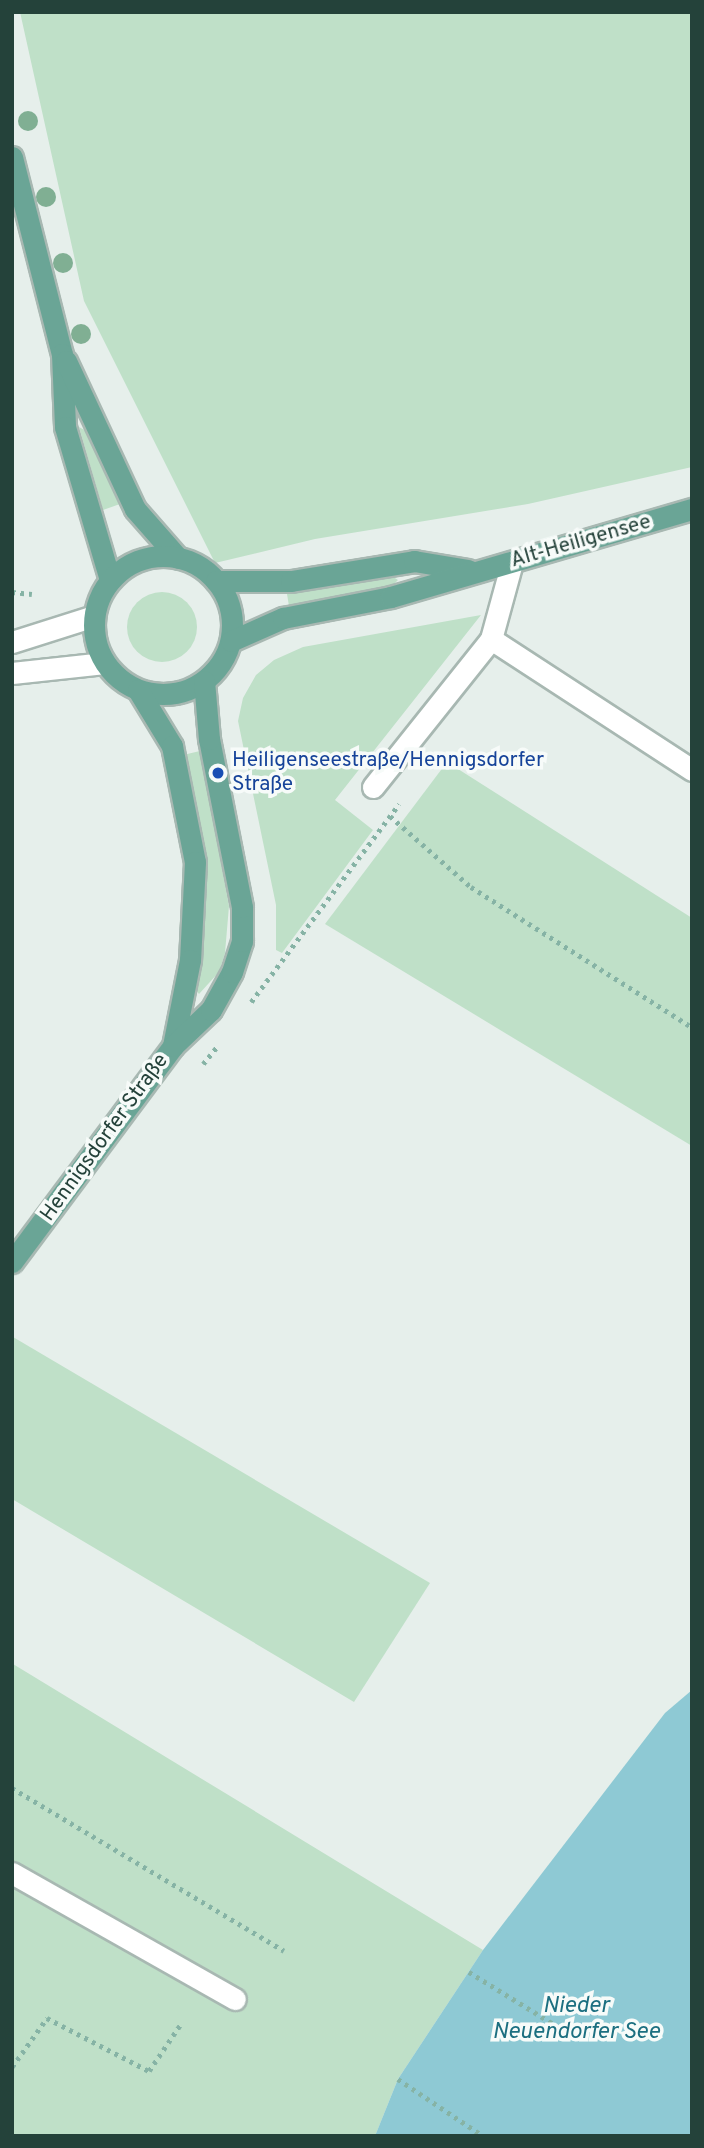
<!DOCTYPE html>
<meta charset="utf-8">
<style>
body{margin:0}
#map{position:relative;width:704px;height:2148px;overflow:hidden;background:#e6efeb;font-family:Overpass,sans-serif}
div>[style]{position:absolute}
.green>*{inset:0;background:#bfe0c8}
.round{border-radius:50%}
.water>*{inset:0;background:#8ec9d4}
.path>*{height:4.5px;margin-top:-2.25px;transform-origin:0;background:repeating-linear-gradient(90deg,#86b3a5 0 3.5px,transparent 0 8.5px)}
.roads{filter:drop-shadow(2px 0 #a8b8b2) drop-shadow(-2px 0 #a8b8b2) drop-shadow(0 2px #a8b8b2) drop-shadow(0 -2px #a8b8b2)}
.minor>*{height:21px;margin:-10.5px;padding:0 10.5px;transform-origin:10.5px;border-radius:10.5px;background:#fff}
.major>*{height:21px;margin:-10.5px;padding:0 10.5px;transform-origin:10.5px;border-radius:10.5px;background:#6aa596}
.major>.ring{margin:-10.5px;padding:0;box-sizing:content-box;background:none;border:21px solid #6aa596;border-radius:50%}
.trees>*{width:20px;height:20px;margin:-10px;border-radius:50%;background:#80af93}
.dots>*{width:19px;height:19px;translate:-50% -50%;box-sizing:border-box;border:4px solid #f7fbf9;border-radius:50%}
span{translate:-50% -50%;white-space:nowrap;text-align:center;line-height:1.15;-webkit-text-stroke:7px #f7fbf9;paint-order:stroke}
.street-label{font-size:21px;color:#24423a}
.transit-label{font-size:21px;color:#164399}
.left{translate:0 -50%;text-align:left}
.water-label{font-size:23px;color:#1c6f80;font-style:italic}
.frame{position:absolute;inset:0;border:14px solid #24423a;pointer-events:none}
</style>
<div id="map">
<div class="green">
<div style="clip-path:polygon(20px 12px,692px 12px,692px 467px,528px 504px,315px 539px,215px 563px,84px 301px)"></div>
<div style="clip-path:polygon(79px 427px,88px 432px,120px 504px,103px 510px)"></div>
<div style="clip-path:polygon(390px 575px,398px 580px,392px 586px,289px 606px,287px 594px)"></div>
<div class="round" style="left:127px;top:592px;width:70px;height:70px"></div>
<div style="clip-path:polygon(481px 615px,335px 800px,373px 830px,282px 953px,276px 950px,276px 905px,238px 721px,243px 698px,256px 675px,274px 660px,303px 647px)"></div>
<div style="clip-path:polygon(200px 751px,229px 906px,225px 953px,219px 972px,199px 994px,194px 988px,202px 951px,206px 878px,183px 755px)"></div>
<div style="clip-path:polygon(447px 762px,692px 918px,692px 1146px,325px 924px)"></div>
<div style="clip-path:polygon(13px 1337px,430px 1583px,354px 1702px,12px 1499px)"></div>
<div style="clip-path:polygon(13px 1664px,483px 1950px,398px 2079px,375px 2136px,12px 2136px)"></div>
</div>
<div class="water">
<div style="clip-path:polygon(692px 1690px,692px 2136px,375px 2136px,398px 2079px,483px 1950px,665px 1713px)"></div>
</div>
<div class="path">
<div style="left:12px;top:592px;width:20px;rotate:6deg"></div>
<div style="left:390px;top:816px;width:108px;rotate:41.2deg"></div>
<div style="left:471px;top:887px;width:262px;rotate:32.4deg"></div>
<div style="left:251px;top:1002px;width:247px;rotate:-53.2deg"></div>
<div style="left:203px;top:1064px;width:21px;rotate:-51deg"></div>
<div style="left:12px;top:1788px;width:317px;rotate:30.9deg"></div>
<div style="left:469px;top:1972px;width:101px;rotate:31.6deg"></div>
<div style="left:12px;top:2067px;width:60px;rotate:-54.5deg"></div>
<div style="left:47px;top:2018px;width:115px;rotate:27.5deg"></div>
<div style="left:149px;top:2071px;width:55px;rotate:-56deg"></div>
<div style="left:398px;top:2079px;width:102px;rotate:33.8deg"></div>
</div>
<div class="roads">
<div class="minor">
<div style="left:491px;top:639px;width:240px;rotate:33.1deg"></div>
<div style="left:12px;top:642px;width:86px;rotate:-17.6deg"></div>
<div style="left:12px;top:673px;width:93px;rotate:-6.2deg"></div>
<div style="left:373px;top:787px;width:189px;rotate:-51.4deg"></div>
<div style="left:491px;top:639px;width:80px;rotate:-74.7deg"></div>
<div style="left:12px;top:1873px;width:256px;rotate:29.5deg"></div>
</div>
<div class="major">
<div style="left:12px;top:157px;width:203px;rotate:75.8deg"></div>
<div style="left:62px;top:354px;width:73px;rotate:87.6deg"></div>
<div style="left:65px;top:427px;width:159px;rotate:73.6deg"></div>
<div style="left:66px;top:361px;width:163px;rotate:65deg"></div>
<div style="left:135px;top:509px;width:65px;rotate:48.7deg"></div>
<div class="ring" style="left:94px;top:556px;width:117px;height:117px"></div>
<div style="left:216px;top:581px;width:75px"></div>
<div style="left:291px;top:581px;width:125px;rotate:-9.2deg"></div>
<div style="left:414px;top:561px;width:55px;rotate:9.5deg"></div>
<div style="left:231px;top:641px;width:57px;rotate:-23.9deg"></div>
<div style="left:283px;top:618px;width:110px;rotate:-11deg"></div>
<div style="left:391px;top:597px;width:314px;rotate:-16.3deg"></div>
<div style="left:138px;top:690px;width:66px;rotate:58.7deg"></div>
<div style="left:172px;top:746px;width:118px;rotate:78.8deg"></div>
<div style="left:195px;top:862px;width:98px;rotate:92.9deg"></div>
<div style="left:190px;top:960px;width:88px;rotate:101.2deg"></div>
<div style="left:12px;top:1262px;width:269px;rotate:-53.3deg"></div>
<div style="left:173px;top:1046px;width:52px;rotate:-43.5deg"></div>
<div style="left:211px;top:1010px;width:43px;rotate:-61.1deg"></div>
<div style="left:232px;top:972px;width:33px;rotate:-72deg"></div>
<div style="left:242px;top:941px;width:34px;rotate:-90deg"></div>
<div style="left:242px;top:907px;width:171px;rotate:-101.1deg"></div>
<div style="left:209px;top:739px;width:58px;rotate:-94.9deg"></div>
</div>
</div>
<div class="trees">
<div style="left:28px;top:121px"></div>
<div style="left:46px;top:197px"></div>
<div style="left:63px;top:263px"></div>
<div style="left:81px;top:334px"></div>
</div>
<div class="dots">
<div style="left:218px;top:773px;background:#1a4fb4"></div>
</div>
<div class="street-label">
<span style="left:581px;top:542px;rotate:-16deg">Alt-Heiligensee</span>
<span style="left:105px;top:1138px;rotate:-54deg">Hennigsdorfer Straße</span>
</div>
<div class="transit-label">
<span class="left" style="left:232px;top:773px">Heiligenseestraße/Hennigsdorfer<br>Straße</span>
</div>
<div class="water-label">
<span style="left:576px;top:2020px">Nieder<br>Neuendorfer See</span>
</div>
<div class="frame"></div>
</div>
